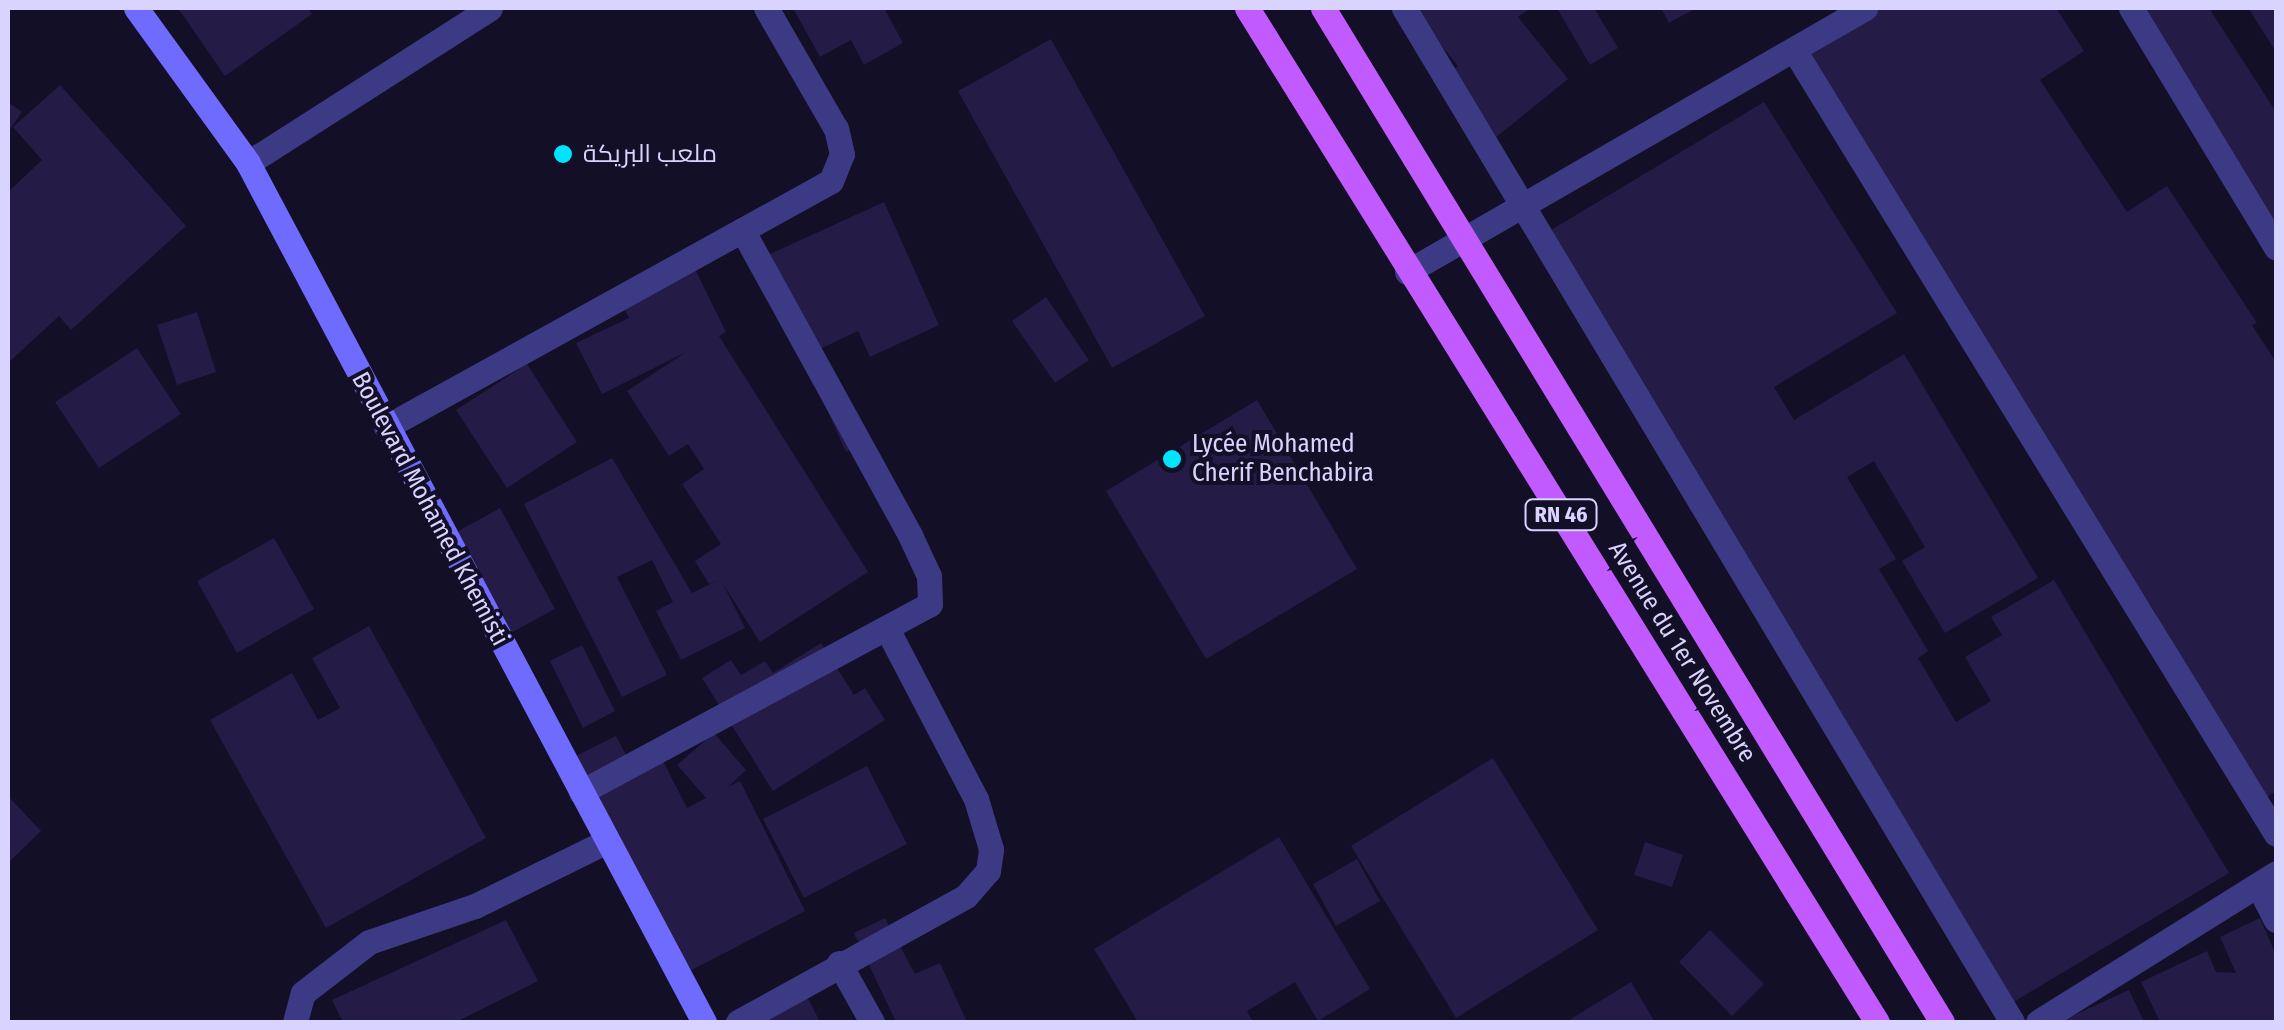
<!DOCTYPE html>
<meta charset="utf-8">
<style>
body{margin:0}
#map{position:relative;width:2284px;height:1030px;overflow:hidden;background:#130f26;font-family:"Fira Sans Condensed",Cairo,sans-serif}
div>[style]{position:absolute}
.building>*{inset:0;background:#241b47}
.minor>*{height:25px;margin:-12.5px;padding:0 12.5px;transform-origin:12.5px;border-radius:12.5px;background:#3d3a85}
.secondary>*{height:25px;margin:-12.5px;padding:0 12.5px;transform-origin:12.5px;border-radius:12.5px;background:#6f6bff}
.primary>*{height:25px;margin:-12.5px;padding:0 12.5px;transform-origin:12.5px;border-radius:12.5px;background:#c25bff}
.dots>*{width:28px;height:28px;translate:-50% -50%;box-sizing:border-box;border:5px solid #130f26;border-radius:50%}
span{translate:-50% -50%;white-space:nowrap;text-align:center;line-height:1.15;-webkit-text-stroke:8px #130f26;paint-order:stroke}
.shield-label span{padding:2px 8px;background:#130f26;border:2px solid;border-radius:8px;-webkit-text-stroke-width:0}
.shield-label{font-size:22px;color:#d9d4ff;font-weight:700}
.poi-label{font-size:25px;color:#d9d4ff}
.left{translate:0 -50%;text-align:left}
.street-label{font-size:25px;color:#d9d4ff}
.frame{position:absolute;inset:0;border:10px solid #d9d4ff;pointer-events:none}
</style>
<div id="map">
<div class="building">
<div style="clip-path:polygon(178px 8px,308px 8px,312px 14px,225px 76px)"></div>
<div style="clip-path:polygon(793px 8px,884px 8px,903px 43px,864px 65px,851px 40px,820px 57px)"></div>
<div style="clip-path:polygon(1411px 8px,1530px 8px,1518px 17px,1568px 79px,1495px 138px,1446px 76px,1458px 66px)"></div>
<div style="clip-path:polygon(1557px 8px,1594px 8px,1618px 48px,1590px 65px)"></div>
<div style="clip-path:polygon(1661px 8px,1696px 8px,1669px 23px)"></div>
<div style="clip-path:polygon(1851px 8px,2056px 8px,2084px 51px,2040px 80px,2127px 212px,2167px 186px,2257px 323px,2252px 325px,2276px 362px,2276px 791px,2257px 804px,2152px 619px,2157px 615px,1792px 62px)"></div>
<div style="clip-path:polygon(2119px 8px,2209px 8px,2276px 112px,2276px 251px)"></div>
<div style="clip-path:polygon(2248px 8px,2276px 8px,2276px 52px)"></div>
<div style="clip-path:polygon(1051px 39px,1205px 316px,1112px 368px,958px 91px)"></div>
<div style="clip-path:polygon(60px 85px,186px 226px,71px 330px,59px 316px,8px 363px,8px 192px,42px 160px,13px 127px)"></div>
<div style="clip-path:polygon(8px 102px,22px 112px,8px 132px)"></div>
<div style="clip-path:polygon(1764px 102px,1897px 313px,1774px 387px,1794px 420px,1904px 354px,2038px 578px,1945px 633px,1902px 561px,1925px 547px,1874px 461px,1847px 477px,1896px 559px,1879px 569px,1928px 651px,1918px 658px,1956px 722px,1991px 701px,1965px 657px,2002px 635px,1991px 617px,2054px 580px,2229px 873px,2012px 1003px,1551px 230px)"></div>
<div style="clip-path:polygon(884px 202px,939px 325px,870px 357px,858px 331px,820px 349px,863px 444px,846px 452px,759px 259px)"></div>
<div style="clip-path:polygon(688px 255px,726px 332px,719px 336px,868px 572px,760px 642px,723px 584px,745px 628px,681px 660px,656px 611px,673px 602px,652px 560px,617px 577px,667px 675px,622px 697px,524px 504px,612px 458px,692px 593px,720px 579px,709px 584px,695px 561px,721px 544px,682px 484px,704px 469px,688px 444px,669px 456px,627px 391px,686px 352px,602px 394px,576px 343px,629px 318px,616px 291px)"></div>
<div style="clip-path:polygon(1046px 297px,1089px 360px,1055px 383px,1012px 321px)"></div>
<div style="clip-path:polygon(197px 312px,216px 372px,177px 385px,157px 325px)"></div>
<div style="clip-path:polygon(137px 348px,181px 414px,99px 468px,55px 402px)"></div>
<div style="clip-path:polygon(527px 364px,577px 442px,507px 488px,456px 410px)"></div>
<div style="clip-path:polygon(1257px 400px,1357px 569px,1206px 659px,1106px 491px)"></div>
<div style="clip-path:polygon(500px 508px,555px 609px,505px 636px,451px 535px)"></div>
<div style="clip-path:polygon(274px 538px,314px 609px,237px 653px,197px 581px)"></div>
<div style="clip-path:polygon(369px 626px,486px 838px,326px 928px,210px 720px,292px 673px,318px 720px,340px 708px,312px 658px)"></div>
<div style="clip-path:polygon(821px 643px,854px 695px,865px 688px,885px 720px,773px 791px,702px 678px,731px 660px,741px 675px,765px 661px,773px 673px)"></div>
<div style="clip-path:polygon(582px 645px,615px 711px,583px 728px,550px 661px)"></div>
<div style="clip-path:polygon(714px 733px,746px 770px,728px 787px,740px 781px,805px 911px,688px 972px,576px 756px,616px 736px,626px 755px,653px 741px,687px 808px,706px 798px,677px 765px)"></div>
<div style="clip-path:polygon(1493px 758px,1598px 930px,1456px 1018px,1351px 846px)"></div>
<div style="clip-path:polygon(867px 766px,907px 844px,804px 898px,763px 819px)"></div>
<div style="clip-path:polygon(8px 796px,41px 831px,8px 863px)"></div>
<div style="clip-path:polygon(1279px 837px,1370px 989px,1318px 1021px,1295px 982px,1247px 1011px,1253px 1022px,1138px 1022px,1094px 949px)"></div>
<div style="clip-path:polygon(1645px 842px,1683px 855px,1672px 887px,1634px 875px)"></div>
<div style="clip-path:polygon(1357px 859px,1380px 901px,1336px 926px,1313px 884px)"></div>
<div style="clip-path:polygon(885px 918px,915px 974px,940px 963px,967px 1022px,896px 1022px,854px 933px)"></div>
<div style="clip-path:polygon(2260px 918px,2276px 955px,2276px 1022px,2160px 1022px,2141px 982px,2207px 951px,2216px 972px,2236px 973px,2220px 937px)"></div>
<div style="clip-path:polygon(506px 920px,538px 981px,456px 1022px,343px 1022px,332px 1000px)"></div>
<div style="clip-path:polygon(1710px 930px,1764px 984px,1732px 1016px,1679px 962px)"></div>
<div style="clip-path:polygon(1631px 982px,1655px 1022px,1566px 1022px)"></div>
<div style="clip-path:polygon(801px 984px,820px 1022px,742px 1022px)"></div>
<div style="clip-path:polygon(2129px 990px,2144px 1022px,2059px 1022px)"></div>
</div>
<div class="minor">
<div style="left:1404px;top:8px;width:1182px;rotate:59.05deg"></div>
<div style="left:2131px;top:8px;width:280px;rotate:58.8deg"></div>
<div style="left:1794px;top:50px;width:920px;rotate:58.42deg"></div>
<div style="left:248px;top:163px;width:287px;rotate:-32.6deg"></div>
<div style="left:1407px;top:272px;width:529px;rotate:-29.96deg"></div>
<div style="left:386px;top:427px;width:508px;rotate:-28.93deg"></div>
<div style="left:831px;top:181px;width:29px;rotate:-68deg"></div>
<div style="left:842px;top:154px;width:26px;rotate:-103deg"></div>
<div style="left:836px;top:129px;width:140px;rotate:-120deg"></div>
<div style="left:581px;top:792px;width:396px;rotate:-28.3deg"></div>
<div style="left:930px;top:604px;width:28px;rotate:-92deg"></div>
<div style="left:929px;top:576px;width:45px;rotate:-114.9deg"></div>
<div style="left:910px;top:535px;width:348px;rotate:-118.8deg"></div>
<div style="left:2258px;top:885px;width:39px;rotate:63deg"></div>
<div style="left:839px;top:963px;width:68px;rotate:60.8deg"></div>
<div style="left:295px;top:1022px;width:30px;rotate:-75deg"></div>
<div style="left:303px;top:993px;width:83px;rotate:-37.7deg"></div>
<div style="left:369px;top:942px;width:112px;rotate:-18.8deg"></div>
<div style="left:475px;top:906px;width:147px;rotate:-26.2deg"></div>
<div style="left:738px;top:1022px;width:260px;rotate:-28.9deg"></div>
<div style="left:966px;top:896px;width:33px;rotate:-49deg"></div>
<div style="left:988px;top:871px;width:22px;rotate:-82deg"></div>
<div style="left:991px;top:849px;width:52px;rotate:-106.7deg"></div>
<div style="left:976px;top:799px;width:190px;rotate:-117.6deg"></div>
<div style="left:2038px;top:1022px;width:281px;rotate:-32deg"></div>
</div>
<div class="secondary">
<div style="left:136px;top:8px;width:191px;rotate:54.1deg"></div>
<div style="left:248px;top:163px;width:973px;rotate:62.04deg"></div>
</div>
<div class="primary">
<div style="left:1247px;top:8px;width:1194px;rotate:58.15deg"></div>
<div style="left:1323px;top:8px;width:1188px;rotate:58.6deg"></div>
</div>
<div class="dots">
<div style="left:563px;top:154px;background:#00e5ff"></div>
<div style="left:1172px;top:459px;background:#00e5ff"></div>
</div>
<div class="shield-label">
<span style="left:1561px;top:515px">RN 46</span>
</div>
<div class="poi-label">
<span class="left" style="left:583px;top:154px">ملعب البريكة</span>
<span class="left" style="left:1192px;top:459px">Lycée Mohamed<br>Cherif Benchabira</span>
</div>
<div class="street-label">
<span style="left:430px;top:509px;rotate:62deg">Boulevard Mohamed Khemisti</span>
<span style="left:1682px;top:652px;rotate:58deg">Avenue du 1er Novembre</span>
</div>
<div class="frame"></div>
</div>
